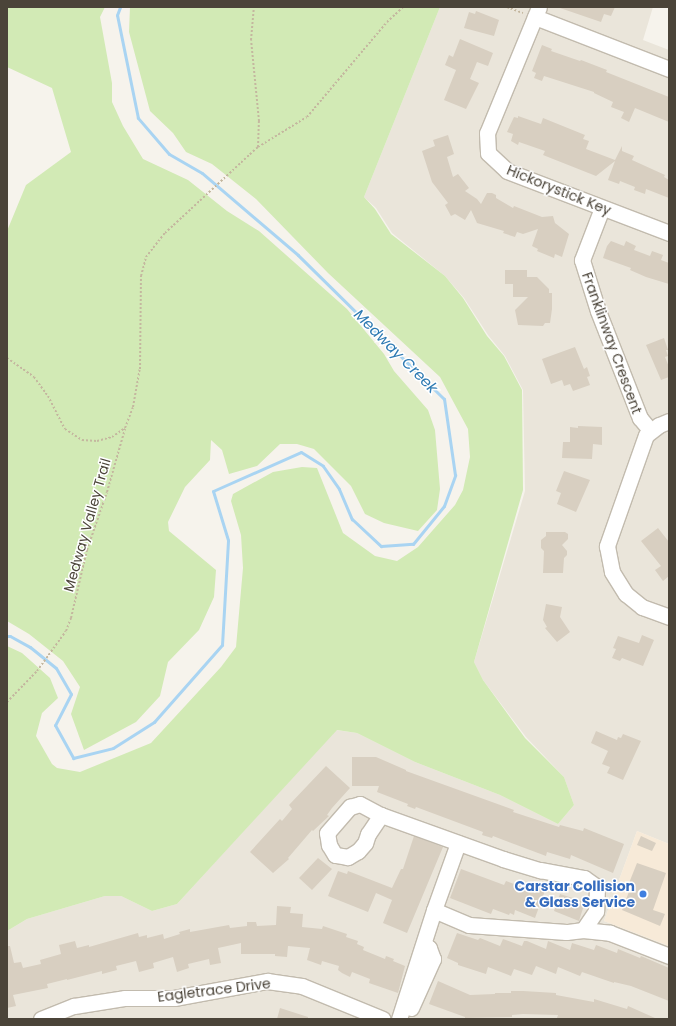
<!DOCTYPE html>
<style>
body{margin:0}
#map{position:relative;width:676px;height:1026px;overflow:hidden;background:#f6f3ec;font-family:Poppins,sans-serif}
div>[style]{position:absolute}
.residential>*{inset:0;background:#eae5da}
.commercial>*{inset:0;background:#f7ead8}
.green>*{inset:0;background:#d2eab5}
.stream>*{height:3px;margin:-1.5px;padding:0 1.5px;transform-origin:1.5px;border-radius:1.5px;background:#a9d4f2}
.building>*{inset:0;background:#d8cfc1}
.path>*{height:2px;margin-top:-1px;transform-origin:0;background:repeating-linear-gradient(90deg,#c4b79f 0 2px,transparent 0 4px)}
.roads{filter:drop-shadow(1px 0 #c2bbae) drop-shadow(-1px 0 #c2bbae) drop-shadow(0 1px #c2bbae) drop-shadow(0 -1px #c2bbae)}
.minor>*{height:15px;margin:-7.5px;padding:0 7.5px;transform-origin:7.5px;border-radius:7.5px;background:#fff}
.dots>*{width:11px;height:11px;translate:-50% -50%;box-sizing:border-box;border:2px solid #fff;border-radius:50%}
span{translate:-50% -50%;white-space:nowrap;text-align:center;line-height:1.15;-webkit-text-stroke:3px #fff;paint-order:stroke}
.street-label{font-size:14px;color:#4b4439}
.shop-label{font-size:14px;color:#366cbe;font-weight:700}
.right{translate:-100% -50%;text-align:right}
.water-label{font-size:15px;color:#2e7ab2;font-style:italic}
.frame{position:absolute;inset:0;border:8px solid #4b4439;pointer-events:none}
</style>
<div id="map">
<div class="residential">
<div style="clip-path:polygon(440px 7px,653px 7px,643px 40px,669px 50px,669px 844px,637px 831px,604px 921px,669px 946px,669px 1019px,7px 1019px,7px 931px,27px 919px,105px 896px,121px 896px,152px 911px,177px 904px,336px 730px,357px 733px,415px 762px,500px 795px,558px 824px,574px 805px,564px 777px,526px 737px,483px 680px,474px 662px,525px 491px,523px 390px,505px 356px,488px 335px,464px 298px,445px 276px,392px 233px,376px 208px,364px 197px)"></div>
</div>
<div class="commercial">
<div style="clip-path:polygon(637px 831px,669px 844px,669px 946px,604px 921px)"></div>
</div>
<div class="green">
<div style="clip-path:polygon(7px 7px,105px 7px,100px 17px,112px 83px,112px 102px,123px 126px,143px 159px,188px 180px,227px 211px,259px 231px,347px 309px,384px 354px,394px 371px,428px 410px,435px 430px,440px 489px,437px 510px,418px 531px,384px 523px,365px 514px,351px 486px,314px 449px,297px 444px,280px 444px,257px 466px,229px 474px,222px 450px,211px 440px,210px 460px,185px 487px,168px 522px,169px 531px,216px 570px,214px 597px,199px 630px,168px 662px,160px 696px,136px 722px,84px 750px,71px 714px,80px 687px,63px 661px,29px 634px,7px 621px,7px 231px,26px 185px,71px 152px,52px 88px,7px 67px)"></div>
<div style="clip-path:polygon(130px 7px,440px 7px,364px 197px,375px 209px,391px 234px,445px 276px,463px 298px,487px 336px,504px 356px,522px 390px,523px 490px,474px 662px,483px 680px,525px 738px,564px 777px,574px 805px,558px 824px,500px 795px,415px 762px,357px 733px,337px 730px,177px 904px,152px 911px,121px 896px,105px 896px,27px 919px,7px 931px,7px 646px,22px 653px,50px 678px,58px 698px,42px 713px,36px 736px,52px 764px,57px 768px,80px 772px,151px 743px,221px 667px,236px 647px,243px 568px,241px 535px,231px 501px,233px 494px,273px 472px,302px 467px,317px 468px,343px 533px,375px 556px,397px 561px,418px 547px,455px 505px,463px 490px,470px 457px,468px 429px,440px 377px,328px 273px,256px 199px,212px 164px,186px 152px,173px 133px,150px 111px,129px 32px)"></div>
</div>
<div class="stream">
<div style="left:7px;top:636px;width:3px"></div>
<div style="left:10px;top:636px;width:23px;rotate:29deg"></div>
<div style="left:30px;top:647px;width:33px;rotate:39deg"></div>
<div style="left:56px;top:668px;width:30px;rotate:60deg"></div>
<div style="left:71px;top:694px;width:35px;rotate:117deg"></div>
<div style="left:55px;top:725px;width:38px;rotate:61deg"></div>
<div style="left:73px;top:758px;width:41px;rotate:-14deg"></div>
<div style="left:113px;top:748px;width:49px;rotate:-32.4deg"></div>
<div style="left:154px;top:722px;width:103px;rotate:-48.6deg"></div>
<div style="left:222px;top:645px;width:105px;rotate:-86.7deg"></div>
<div style="left:228px;top:540px;width:51px;rotate:-107deg"></div>
<div style="left:213px;top:491px;width:96px;rotate:-23.9deg"></div>
<div style="left:301px;top:452px;width:26px;rotate:32deg"></div>
<div style="left:323px;top:466px;width:28px;rotate:55deg"></div>
<div style="left:339px;top:489px;width:33px;rotate:67deg"></div>
<div style="left:352px;top:519px;width:40px;rotate:43deg"></div>
<div style="left:381px;top:546px;width:32px;rotate:-4deg"></div>
<div style="left:413px;top:544px;width:49px;rotate:-50.8deg"></div>
<div style="left:444px;top:506px;width:33px;rotate:-70deg"></div>
<div style="left:455px;top:475px;width:77px;rotate:-98.2deg"></div>
<div style="left:444px;top:399px;width:205px;rotate:-135.4deg"></div>
<div style="left:298px;top:255px;width:126px;rotate:-139.5deg"></div>
<div style="left:202px;top:173px;width:38px;rotate:-150deg"></div>
<div style="left:169px;top:154px;width:48px;rotate:-130.7deg"></div>
<div style="left:138px;top:118px;width:105px;rotate:-101.5deg"></div>
<div style="left:117px;top:15px;width:9px;rotate:-69deg"></div>
</div>
<div class="building">
<div style="clip-path:polygon(561px 7px,615px 7px,611px 16px,604px 14px,601px 22px,560px 8px)"></div>
<div style="clip-path:polygon(476px 11px,499px 20px,494px 36px,464px 28px,469px 12px,475px 14px)"></div>
<div style="clip-path:polygon(460px 39px,493px 53px,488px 66px,477px 62px,470px 79px,479px 83px,466px 109px,444px 100px,456px 70px,445px 65px,449px 55px,453px 57px)"></div>
<div style="clip-path:polygon(542px 45px,552px 49px,551px 51px,580px 61px,581px 60px,607px 70px,606px 72px,669px 97px,669px 122px,635px 108px,629px 122px,621px 118px,624px 112px,611px 107px,613px 102px,594px 93px,594px 92px,544px 76px,542px 81px,534px 78px,536px 73px,532px 71px)"></div>
<div style="clip-path:polygon(518px 116px,541px 124px,543px 118px,585px 135px,583px 139px,589px 141px,586px 149px,615px 160px,622px 146px,622px 151px,634px 156px,632px 160px,665px 175px,664px 177px,669px 180px,669px 198px,646px 189px,645px 194px,634px 190px,635px 187px,620px 181px,619px 184px,608px 180px,615px 161px,596px 176px,543px 155px,545px 151px,519px 142px,518px 145px,511px 141px,513px 134px,507px 132px,514px 117px,518px 118px)"></div>
<div style="clip-path:polygon(448px 135px,454px 154px,447px 157px,453px 177px,458px 174px,469px 188px,465px 191px,477px 199px,481px 204px,487px 193px,492px 193px,496px 195px,496px 198px,513px 208px,514px 206px,542px 217px,553px 216px,555px 223px,569px 234px,562px 257px,555px 254px,554px 258px,537px 251px,538px 249px,532px 246px,538px 229px,523px 234px,517px 232px,515px 237px,503px 233px,504px 231px,477px 223px,471px 210px,465px 220px,455px 214px,451px 216px,445px 205px,448px 203px,432px 182px,422px 151px,435px 146px,433px 140px)"></div>
<div style="clip-path:polygon(611px 241px,624px 246px,626px 241px,636px 246px,634px 250px,650px 256px,652px 251px,663px 255px,661px 260px,669px 263px,669px 284px,646px 277px,630px 270px,631px 268px,603px 258px,607px 246px)"></div>
<div style="clip-path:polygon(505px 270px,527px 270px,527px 277px,537px 277px,549px 289px,549px 293px,552px 293px,552px 309px,550px 323px,545px 323px,543px 326px,518px 325px,515px 310px,528px 297px,513px 297px,513px 284px,505px 284px)"></div>
<div style="clip-path:polygon(664px 338px,668px 350px,666px 350px,668px 356px,665px 357px,669px 367px,669px 377px,661px 380px,646px 345px)"></div>
<div style="clip-path:polygon(575px 347px,584px 369px,587px 367px,590px 376px,587px 377px,590px 385px,573px 391px,570px 384px,564px 386px,562px 380px,551px 384px,542px 359px)"></div>
<div style="clip-path:polygon(578px 426px,602px 427px,602px 445px,593px 444px,592px 459px,562px 458px,563px 442px,570px 442px,570px 427px,578px 428px)"></div>
<div style="clip-path:polygon(564px 471px,590px 480px,576px 512px,557px 504px,561px 493px,556px 491px)"></div>
<div style="clip-path:polygon(658px 528px,669px 542px,669px 576px,663px 581px,655px 570px,661px 566px,641px 541px)"></div>
<div style="clip-path:polygon(546px 532px,565px 532px,568px 534px,568px 539px,562px 545px,567px 551px,567px 555px,564px 558px,563px 573px,543px 573px,544px 551px,541px 548px,541px 540px,546px 536px)"></div>
<div style="clip-path:polygon(546px 604px,562px 607px,560px 617px,570px 632px,557px 642px,545px 628px,547px 627px,543px 620px)"></div>
<div style="clip-path:polygon(642px 635px,654px 640px,643px 666px,622px 658px,620px 661px,612px 658px,616px 649px,613px 648px,618px 636px,639px 643px)"></div>
<div style="clip-path:polygon(596px 731px,617px 740px,618px 737px,621px 738px,623px 734px,641px 741px,623px 780px,607px 773px,610px 767px,602px 764px,608px 751px,591px 743px)"></div>
<div style="clip-path:polygon(352px 757px,376px 757px,406px 770px,406px 771px,514px 810px,513px 812px,559px 827px,560px 825px,583px 831px,584px 828px,624px 844px,613px 873px,571px 855px,570px 859px,547px 852px,546px 856px,493px 836px,492px 838px,482px 835px,483px 832px,416px 807px,415px 809px,407px 806px,408px 804px,377px 792px,379px 786px,352px 786px)"></div>
<div style="clip-path:polygon(326px 766px,350px 788px,332px 808px,327px 815px,329px 816px,313px 831px,312px 830px,288px 858px,289px 859px,273px 873px,250px 852px,280px 819px,282px 821px,292px 809px,289px 805px)"></div>
<div style="clip-path:polygon(414px 836px,443px 847px,407px 933px,383px 923px,392px 900px,376px 893px,368px 912px,328px 896px,338px 871px,347px 874px,348px 871px,392px 888px,401px 869px,403px 869px)"></div>
<div style="clip-path:polygon(641px 836px,656px 843px,652px 851px,637px 845px)"></div>
<div style="clip-path:polygon(318px 858px,332px 869px,312px 890px,299px 878px)"></div>
<div style="clip-path:polygon(637px 863px,666px 873px,653px 910px,665px 914px,660px 926px,622px 910px,630px 889px,627px 888px)"></div>
<div style="clip-path:polygon(461px 869px,504px 885px,506px 881px,525px 888px,527px 882px,546px 888px,535px 918px,515px 910px,514px 915px,510px 913px,509px 915px,493px 909px,491px 914px,450px 898px)"></div>
<div style="clip-path:polygon(560px 894px,585px 902px,579px 921px,554px 911px)"></div>
<div style="clip-path:polygon(277px 906px,291px 907px,290px 913px,303px 914px,302px 927px,322px 929px,323px 926px,347px 934px,346px 937px,358px 941px,357px 944px,364px 947px,363px 950px,385px 959px,386px 956px,394px 959px,393px 961px,405px 966px,398px 993px,369px 983px,370px 979px,352px 972px,350px 977px,342px 973px,338px 970px,339px 966px,322px 961px,321px 965px,307px 960px,310px 948px,288px 946px,287px 957px,275px 956px,275px 954px,241px 954px,241px 943px,218px 948px,221px 963px,210px 965px,209px 959px,188px 964px,189px 968px,177px 972px,173px 957px,153px 963px,154px 968px,139px 972px,136px 961px,116px 966px,117px 970px,102px 974px,102px 971px,67px 980px,67px 979px,47px 984px,48px 988px,13px 995px,16px 1006px,7px 1008px,7px 946px,10px 946px,14px 963px,21px 962px,23px 968px,41px 964px,40px 960px,61px 954px,59px 945px,75px 941px,77px 948px,89px 945px,89px 947px,138px 933px,139px 937px,147px 935px,147px 938px,163px 934px,164px 939px,180px 934px,179px 932px,190px 929px,190px 932px,229px 925px,230px 928px,247px 926px,247px 922px,256px 922px,257px 926px,276px 925px)"></div>
<div style="clip-path:polygon(457px 933px,478px 940px,480px 938px,500px 946px,503px 939px,522px 946px,524px 941px,527px 941px,546px 949px,548px 941px,570px 950px,572px 943px,594px 950px,596px 945px,617px 953px,618px 949px,640px 958px,641px 956px,669px 968px,669px 1001px,631px 986px,614px 982px,614px 983px,582px 972px,580px 976px,558px 967px,556px 974px,536px 966px,532px 975px,514px 969px,511px 976px,488px 967px,486px 974px,458px 965px,458px 963px,447px 958px)"></div>
<div style="clip-path:polygon(438px 981px,470px 995px,495px 994px,495px 993px,511px 993px,511px 991px,523px 991px,556px 993px,556px 995px,594px 1002px,594px 999px,627px 1009px,628px 1006px,655px 1018px,566px 1019px,557px 1018px,558px 1015px,523px 1014px,512px 1015px,512px 1017px,465px 1018px,465px 1017px,429px 1004px)"></div>
<div style="clip-path:polygon(280px 1008px,308px 1017px,308px 1019px,277px 1019px)"></div>
</div>
<div class="path">
<div style="left:507px;top:7px;width:17px;rotate:21deg"></div>
<div style="left:258px;top:147px;width:57px;rotate:-31.5deg"></div>
<div style="left:307px;top:117px;width:124px;rotate:-49.9deg"></div>
<div style="left:387px;top:22px;width:22px;rotate:-43deg"></div>
<div style="left:7px;top:358px;width:33px;rotate:35deg"></div>
<div style="left:34px;top:377px;width:24px;rotate:54deg"></div>
<div style="left:48px;top:396px;width:37px;rotate:63deg"></div>
<div style="left:65px;top:429px;width:20px;rotate:33deg"></div>
<div style="left:82px;top:440px;width:15px;rotate:4deg"></div>
<div style="left:97px;top:441px;width:16px;rotate:-15deg"></div>
<div style="left:112px;top:437px;width:16px;rotate:-35deg"></div>
<div style="left:125px;top:428px;width:22px;rotate:-69deg"></div>
<div style="left:133px;top:407px;width:39px;rotate:-80deg"></div>
<div style="left:140px;top:369px;width:93px;rotate:-89.4deg"></div>
<div style="left:141px;top:276px;width:20px;rotate:-75deg"></div>
<div style="left:146px;top:257px;width:31px;rotate:-52deg"></div>
<div style="left:165px;top:233px;width:127px;rotate:-42.8deg"></div>
<div style="left:258px;top:147px;width:26px;rotate:-88deg"></div>
<div style="left:259px;top:121px;width:81px;rotate:-95.6deg"></div>
<div style="left:251px;top:40px;width:33px;rotate:-85deg"></div>
<div style="left:7px;top:702px;width:43px;rotate:-45.9deg"></div>
<div style="left:37px;top:671px;width:49px;rotate:-54.1deg"></div>
<div style="left:66px;top:631px;width:14px;rotate:-69deg"></div>
<div style="left:71px;top:618px;width:70px;rotate:-76.8deg"></div>
<div style="left:87px;top:550px;width:61px;rotate:-71deg"></div>
<div style="left:107px;top:492px;width:66px;rotate:-74.1deg"></div>
</div>
<div class="roads">
<div class="minor">
<div style="left:539px;top:7px;width:136px;rotate:112.4deg"></div>
<div style="left:487px;top:133px;width:20px;rotate:87deg"></div>
<div style="left:488px;top:153px;width:26px;rotate:43deg"></div>
<div style="left:507px;top:171px;width:173px;rotate:20.9deg"></div>
<div style="left:535px;top:17px;width:144px;rotate:21.2deg"></div>
<div style="left:602px;top:208px;width:56px;rotate:111deg"></div>
<div style="left:582px;top:260px;width:53px;rotate:72.6deg"></div>
<div style="left:598px;top:311px;width:115px;rotate:68.6deg"></div>
<div style="left:640px;top:418px;width:16px;rotate:50deg"></div>
<div style="left:669px;top:421px;width:11px;rotate:158deg"></div>
<div style="left:659px;top:425px;width:16px;rotate:142deg"></div>
<div style="left:646px;top:435px;width:118px;rotate:109.4deg"></div>
<div style="left:607px;top:546px;width:26px;rotate:79deg"></div>
<div style="left:612px;top:572px;width:26px;rotate:58deg"></div>
<div style="left:626px;top:594px;width:21px;rotate:39deg"></div>
<div style="left:642px;top:607px;width:29px;rotate:20deg"></div>
<div style="left:381px;top:815px;width:23px;rotate:124deg"></div>
<div style="left:368px;top:834px;width:9px;rotate:108deg"></div>
<div style="left:365px;top:843px;width:11px;rotate:131deg"></div>
<div style="left:358px;top:851px;width:12px;rotate:149deg"></div>
<div style="left:348px;top:857px;width:13px;rotate:-171deg"></div>
<div style="left:335px;top:855px;width:12px;rotate:-121deg"></div>
<div style="left:329px;top:845px;width:12px;rotate:-99deg"></div>
<div style="left:327px;top:833px;width:35px;rotate:-49deg"></div>
<div style="left:350px;top:807px;width:10px;rotate:-17deg"></div>
<div style="left:360px;top:804px;width:24px;rotate:28deg"></div>
<div style="left:381px;top:815px;width:130px;rotate:19.8deg"></div>
<div style="left:503px;top:859px;width:39px;rotate:17deg"></div>
<div style="left:540px;top:870px;width:45px;rotate:10.3deg"></div>
<div style="left:584px;top:878px;width:16px;rotate:35deg"></div>
<div style="left:597px;top:887px;width:24px;rotate:92deg"></div>
<div style="left:596px;top:911px;width:23px;rotate:124deg"></div>
<div style="left:583px;top:930px;width:17px;rotate:173deg"></div>
<div style="left:566px;top:932px;width:97px;rotate:-175.9deg"></div>
<div style="left:469px;top:925px;width:38px;rotate:-157deg"></div>
<div style="left:583px;top:930px;width:27px;rotate:6deg"></div>
<div style="left:610px;top:933px;width:63px;rotate:21.3deg"></div>
<div style="left:411px;top:1008px;width:54px;rotate:-65.8deg"></div>
<div style="left:433px;top:959px;width:12px;rotate:-110deg"></div>
<div style="left:429px;top:948px;width:6px;rotate:-141deg"></div>
<div style="left:41px;top:1019px;width:35px;rotate:-22deg"></div>
<div style="left:74px;top:1006px;width:52px;rotate:-8.9deg"></div>
<div style="left:125px;top:998px;width:49px"></div>
<div style="left:174px;top:998px;width:95px;rotate:-10.4deg"></div>
<div style="left:267px;top:981px;width:35px;rotate:8deg"></div>
<div style="left:302px;top:986px;width:87px;rotate:22.2deg"></div>
<div style="left:399px;top:1019px;width:114px;rotate:-72.2deg"></div>
<div style="left:434px;top:910px;width:71px;rotate:-70.3deg"></div>
</div>
</div>
<div class="dots">
<div style="left:643px;top:894px;background:#3f7fe0"></div>
</div>
<div class="street-label">
<span style="left:559px;top:190px;rotate:22deg">Hickorystick Key</span>
<span style="left:612px;top:343px;rotate:70deg">Franklinway Crescent</span>
<span style="left:87px;top:525px;rotate:-74deg">Medway Valley Trail</span>
<span style="left:214px;top:990px;rotate:-7deg">Eagletrace Drive</span>
</div>
<div class="shop-label">
<span class="right" style="left:635px;top:894px">Carstar Collision<br>&amp; Glass Service</span>
</div>
<div class="water-label">
<span style="left:396px;top:351px;rotate:45deg">Medway Creek</span>
</div>
<div class="frame"></div>
</div>
